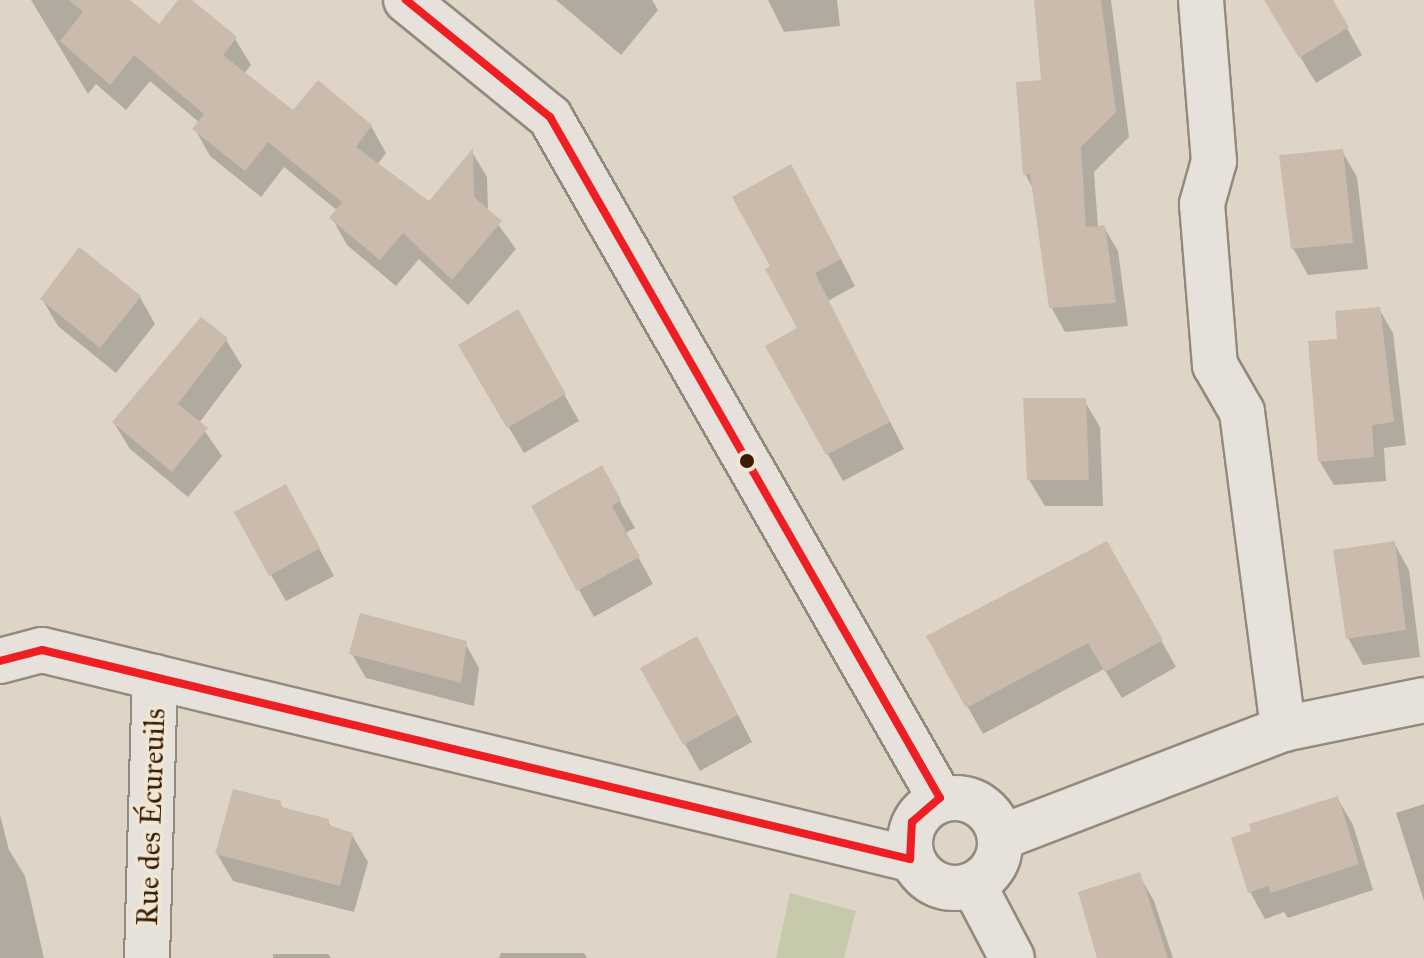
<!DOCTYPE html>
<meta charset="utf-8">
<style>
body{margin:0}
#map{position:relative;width:1424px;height:958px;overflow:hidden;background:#ded5c7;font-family:"IM FELL Great Primer",serif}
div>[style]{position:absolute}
.green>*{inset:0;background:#c6c9ab}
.shadow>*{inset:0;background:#0003}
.building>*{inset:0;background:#cabbad}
.roads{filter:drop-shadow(2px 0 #938a7e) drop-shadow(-2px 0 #938a7e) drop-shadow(0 2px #938a7e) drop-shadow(0 -2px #938a7e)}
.minor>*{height:44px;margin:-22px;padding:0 22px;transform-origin:22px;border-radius:22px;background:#e6e1da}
.minor>.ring{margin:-22px;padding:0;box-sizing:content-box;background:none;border:44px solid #e6e1da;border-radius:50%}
.bus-1>*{height:8px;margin:-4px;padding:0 4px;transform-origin:4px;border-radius:4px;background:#ee1e23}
.dots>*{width:22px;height:22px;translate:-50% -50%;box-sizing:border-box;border:4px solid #f0e6d4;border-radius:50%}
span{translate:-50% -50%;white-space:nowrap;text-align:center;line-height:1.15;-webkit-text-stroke:7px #f0e6d4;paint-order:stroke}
.street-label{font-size:30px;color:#391d05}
</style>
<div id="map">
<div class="green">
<div style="clip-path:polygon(790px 893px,856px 911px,844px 958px,776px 958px)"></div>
</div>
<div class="shadow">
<div style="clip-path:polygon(31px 0,127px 0,159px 27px,180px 0,189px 0,235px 39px,251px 65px,244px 74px,294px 113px,371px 126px,386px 153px,377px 165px,430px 204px,472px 152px,487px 177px,488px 211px,516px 249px,468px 305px,419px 259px,396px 286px,347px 245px,332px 218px,338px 211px,284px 167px,261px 197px,210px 156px,195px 129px,200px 123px,150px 81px,126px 110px,96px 84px,88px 94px)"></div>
<div style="clip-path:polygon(556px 0,652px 0,658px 10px,621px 55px)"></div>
<div style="clip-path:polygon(768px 0,837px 0,840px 26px,784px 32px)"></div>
<div style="clip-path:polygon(1036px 0,1111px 0,1129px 137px,1094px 172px,1098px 228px,1104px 227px,1118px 251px,1128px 326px,1065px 332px,1051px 307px,1034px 190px,1025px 174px,1044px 82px)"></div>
<div style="clip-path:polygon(1266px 0,1331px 0,1362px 55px,1316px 83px)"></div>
<div style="clip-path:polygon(1342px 151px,1357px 177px,1368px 269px,1308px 275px,1293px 248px)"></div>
<div style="clip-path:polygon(806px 193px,855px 286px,828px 301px,904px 449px,843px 481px,767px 347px,799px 329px,773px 266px)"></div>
<div style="clip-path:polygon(140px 297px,155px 324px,116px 373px,58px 326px,42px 299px)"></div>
<div style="clip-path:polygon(1379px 309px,1393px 333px,1406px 445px,1384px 448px,1386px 481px,1334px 485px,1320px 462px,1339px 341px)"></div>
<div style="clip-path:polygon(518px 312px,579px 421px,524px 453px,460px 346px)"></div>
<div style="clip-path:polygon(226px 340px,242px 366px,199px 423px,222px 456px,188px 497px,130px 449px,114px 423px)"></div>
<div style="clip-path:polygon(1084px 400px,1100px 427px,1103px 506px,1045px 506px,1029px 480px)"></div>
<div style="clip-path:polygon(601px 468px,635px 528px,625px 533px,653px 584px,594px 617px,533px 507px)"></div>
<div style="clip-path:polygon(300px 513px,334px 576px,286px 601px,271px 575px)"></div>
<div style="clip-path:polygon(1394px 543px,1409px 570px,1420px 657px,1363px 665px,1348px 638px)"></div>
<div style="clip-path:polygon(1107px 544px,1176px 667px,1122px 698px,1104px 669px,983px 734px,928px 637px)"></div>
<div style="clip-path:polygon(465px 643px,479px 668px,474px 706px,366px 678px,352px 654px)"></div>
<div style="clip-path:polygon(712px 665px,752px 742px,700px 771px,643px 669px)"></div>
<div style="clip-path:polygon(1338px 799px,1353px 825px,1373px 890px,1288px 918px,1284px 912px,1265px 919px,1250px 892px,1253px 833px)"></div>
<div style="clip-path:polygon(280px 803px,284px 810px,328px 821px,332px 829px,352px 835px,368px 862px,354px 912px,233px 881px,217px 854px)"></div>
<div style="clip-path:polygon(1424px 804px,1424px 901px,1396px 813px)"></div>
<div style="clip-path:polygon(0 815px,9px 850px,25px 876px,44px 958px,0 958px)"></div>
<div style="clip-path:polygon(1139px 875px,1154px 901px,1173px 958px,1099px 958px)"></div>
<div style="clip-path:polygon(501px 953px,584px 953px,587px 958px,499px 958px)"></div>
<div style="clip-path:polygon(273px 954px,328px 954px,331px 958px,273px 958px)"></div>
</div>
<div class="building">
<div style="clip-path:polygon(69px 0,130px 0,159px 24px,178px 0,192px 0,237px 37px,223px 55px,293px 110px,318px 80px,372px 125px,356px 147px,429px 201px,473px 148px,474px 197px,502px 221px,452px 280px,403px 233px,380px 260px,329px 218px,342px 202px,268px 142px,245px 171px,192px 129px,204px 114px,134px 55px,110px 85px,60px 41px,83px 12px)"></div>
<div style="clip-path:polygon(1034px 0,1101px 0,1116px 112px,1081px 147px,1086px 227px,1105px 225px,1116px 303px,1049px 308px,1030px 174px,1023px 175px,1016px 82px,1041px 80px)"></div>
<div style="clip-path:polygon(1264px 0,1333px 0,1349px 27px,1299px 58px)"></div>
<div style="clip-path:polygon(1343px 149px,1353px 243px,1291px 249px,1279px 155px)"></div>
<div style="clip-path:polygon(791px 164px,841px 259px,815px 273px,890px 422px,826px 455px,765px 346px,797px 328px,765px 269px,770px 266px,732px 197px)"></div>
<div style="clip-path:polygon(79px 247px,141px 296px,100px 348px,40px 299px)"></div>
<div style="clip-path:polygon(1380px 307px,1394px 422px,1372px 425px,1374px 457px,1318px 462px,1308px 341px,1337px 339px,1335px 311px)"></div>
<div style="clip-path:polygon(518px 309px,566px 394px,507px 428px,458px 345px)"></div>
<div style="clip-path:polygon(201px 317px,228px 338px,178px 404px,208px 428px,172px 472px,112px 422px)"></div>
<div style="clip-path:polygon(1023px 398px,1086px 398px,1089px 480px,1027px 480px)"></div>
<div style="clip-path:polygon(602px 465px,621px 500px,612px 506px,640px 557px,577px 591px,531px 506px)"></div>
<div style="clip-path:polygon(286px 484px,320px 548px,269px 576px,234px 512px)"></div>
<div style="clip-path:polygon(1107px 541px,1163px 640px,1105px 672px,1088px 643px,966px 708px,926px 636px)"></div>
<div style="clip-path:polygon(1395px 541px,1406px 630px,1346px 639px,1333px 550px)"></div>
<div style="clip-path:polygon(360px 613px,467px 641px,461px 683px,349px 654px)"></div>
<div style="clip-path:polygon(697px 636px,738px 715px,683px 745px,640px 668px)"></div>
<div style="clip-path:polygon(233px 789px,281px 801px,281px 807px,329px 819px,329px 825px,353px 833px,340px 886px,215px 854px)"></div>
<div style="clip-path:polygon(1338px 796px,1359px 864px,1271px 893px,1268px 886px,1248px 893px,1231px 838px,1251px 831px,1249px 824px)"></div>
<div style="clip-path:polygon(1140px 872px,1168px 958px,1097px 958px,1078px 892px)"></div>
</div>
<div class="roads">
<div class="minor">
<div style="left:406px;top:0;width:186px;rotate:39.1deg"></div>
<div style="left:550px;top:117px;width:785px;rotate:60.2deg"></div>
<div style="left:1201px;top:0;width:162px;rotate:85.4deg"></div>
<div style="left:1214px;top:161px;width:45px;rotate:105.6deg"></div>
<div style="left:1202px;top:204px;width:162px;rotate:85.4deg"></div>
<div style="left:1215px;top:365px;width:54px;rotate:60.1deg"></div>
<div style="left:1242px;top:412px;width:320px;rotate:82.6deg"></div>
<div style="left:0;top:661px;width:43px;rotate:-14.7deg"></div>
<div style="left:42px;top:650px;width:893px;rotate:13.54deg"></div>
<div class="ring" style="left:910px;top:798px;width:46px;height:46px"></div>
<div style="left:1002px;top:837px;width:301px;rotate:-21deg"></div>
<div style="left:1283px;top:729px;width:144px;rotate:-11.6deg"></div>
<div style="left:974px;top:886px;width:81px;rotate:62.2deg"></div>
<div style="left:147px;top:958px;width:281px;rotate:-88.4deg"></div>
</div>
</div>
<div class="bus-1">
<div style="left:0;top:661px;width:43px;rotate:-14.7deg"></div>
<div style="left:42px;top:650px;width:893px;rotate:13.54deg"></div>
<div style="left:910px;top:859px;width:37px;rotate:-87deg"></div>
<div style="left:912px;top:822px;width:37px;rotate:-41deg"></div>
<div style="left:940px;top:798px;width:785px;rotate:-119.8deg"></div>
<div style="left:550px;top:117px;width:186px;rotate:-140.9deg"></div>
</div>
<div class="dots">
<div style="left:747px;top:461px;background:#391d05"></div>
</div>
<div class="street-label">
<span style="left:151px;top:817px;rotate:-88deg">Rue des Écureuils</span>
</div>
</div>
